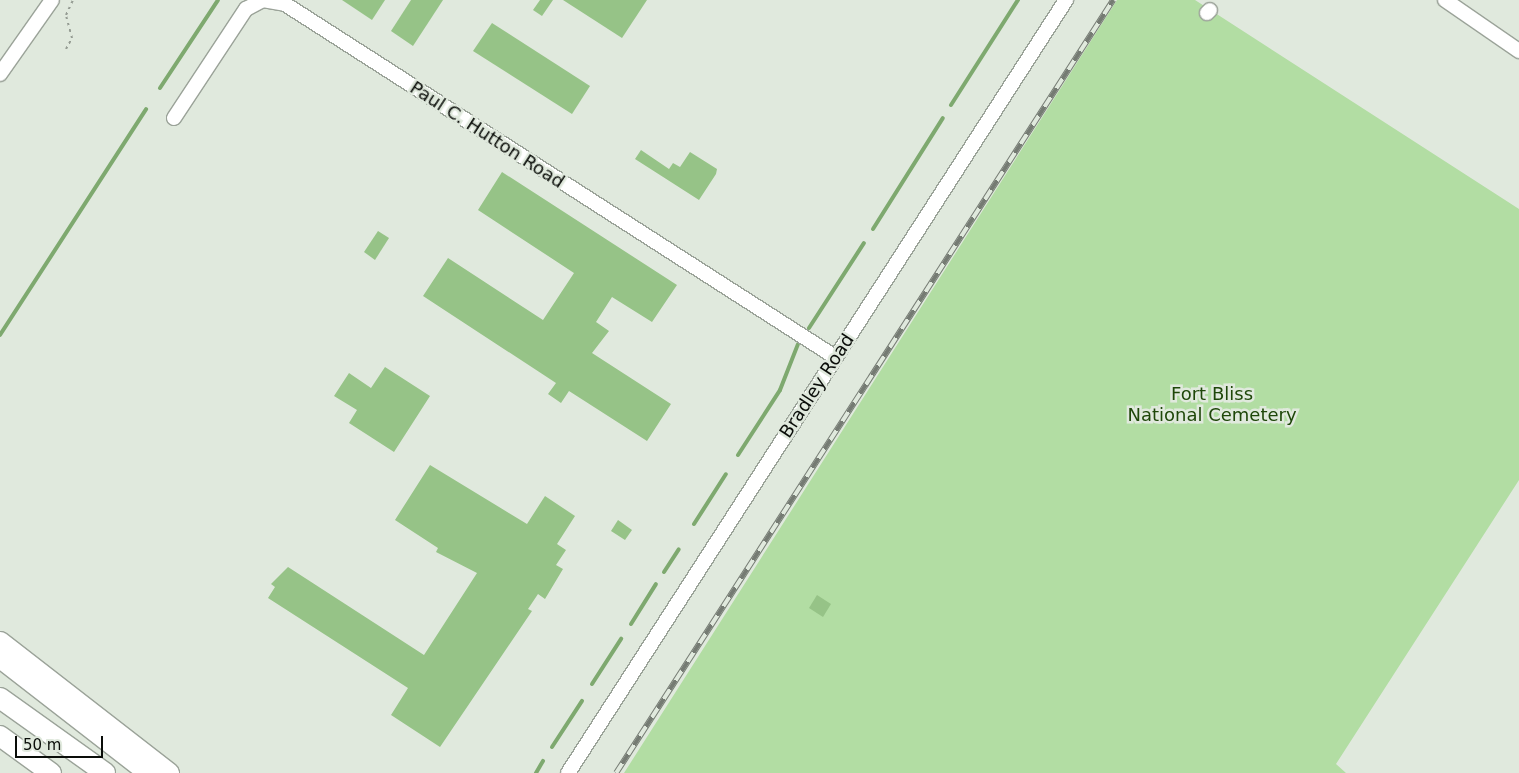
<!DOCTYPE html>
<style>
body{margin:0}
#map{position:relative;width:1519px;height:773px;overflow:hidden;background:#e0e9dd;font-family:"DejaVu Sans",sans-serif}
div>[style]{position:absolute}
.green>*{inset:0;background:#b2dda3}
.stream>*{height:4px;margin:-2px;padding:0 2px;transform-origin:2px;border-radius:2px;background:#7ea96f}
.building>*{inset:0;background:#96c387}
.path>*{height:2px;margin-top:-1px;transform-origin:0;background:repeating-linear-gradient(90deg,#959c93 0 2.5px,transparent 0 6.5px)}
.roads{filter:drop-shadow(1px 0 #9ba399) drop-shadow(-1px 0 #9ba399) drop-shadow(0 1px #9ba399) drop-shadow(0 -1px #9ba399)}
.minor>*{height:14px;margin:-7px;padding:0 7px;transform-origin:7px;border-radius:7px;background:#fff}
.major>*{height:18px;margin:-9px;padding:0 9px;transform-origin:9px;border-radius:9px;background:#fff}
.highway>*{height:20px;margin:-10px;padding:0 10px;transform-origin:10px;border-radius:10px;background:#fff}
.rail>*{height:5.5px;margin-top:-2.75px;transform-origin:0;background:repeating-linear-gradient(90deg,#e0e9dd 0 11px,#757b73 0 22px);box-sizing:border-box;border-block:1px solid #757b73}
span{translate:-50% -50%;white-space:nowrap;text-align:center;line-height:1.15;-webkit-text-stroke:5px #e0e9dd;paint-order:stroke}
.street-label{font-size:18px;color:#0a0d09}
.park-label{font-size:18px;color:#1e4709}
.scale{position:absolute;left:15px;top:736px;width:88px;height:22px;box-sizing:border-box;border:2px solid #0a0d09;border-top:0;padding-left:6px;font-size:15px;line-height:18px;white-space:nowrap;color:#0a0d09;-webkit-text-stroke:4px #e0e9dd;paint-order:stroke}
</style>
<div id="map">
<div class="green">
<div style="clip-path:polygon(1117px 0,1195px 0,1519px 209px,1519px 480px,1336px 764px,1346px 773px,624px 773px)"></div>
</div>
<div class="stream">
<div style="left:160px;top:88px;width:105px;rotate:-56.6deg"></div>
<div style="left:951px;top:105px;width:125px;rotate:-57.5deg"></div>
<div style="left:873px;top:229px;width:131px;rotate:-57.8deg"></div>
<div style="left:809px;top:328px;width:101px;rotate:-57.1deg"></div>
<div style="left:0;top:335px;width:269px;rotate:-57.1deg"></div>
<div style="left:738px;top:455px;width:77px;rotate:-57.1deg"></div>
<div style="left:780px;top:390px;width:49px;rotate:-68.6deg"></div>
<div style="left:694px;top:524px;width:59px;rotate:-57.4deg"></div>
<div style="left:664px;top:572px;width:27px;rotate:-57deg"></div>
<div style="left:631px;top:624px;width:47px;rotate:-58deg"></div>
<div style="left:592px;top:684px;width:54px;rotate:-57.2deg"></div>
<div style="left:552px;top:747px;width:55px;rotate:-56.9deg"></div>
<div style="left:536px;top:773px;width:14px;rotate:-60deg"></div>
</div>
<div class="building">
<div style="clip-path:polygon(342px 0,385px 0,372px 20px)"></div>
<div style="clip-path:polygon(411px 0,443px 0,413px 46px,391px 31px)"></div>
<div style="clip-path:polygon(540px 0,553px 0,542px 16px,533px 10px)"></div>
<div style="clip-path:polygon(563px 0,647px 0,622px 38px)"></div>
<div style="clip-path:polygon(492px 23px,590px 86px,572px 114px,473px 51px)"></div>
<div style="clip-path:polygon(641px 150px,669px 169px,673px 163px,680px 167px,690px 152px,717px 169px,716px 174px,699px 200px,635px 159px)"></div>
<div style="clip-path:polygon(502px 172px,677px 285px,652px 322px,612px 297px,596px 322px,609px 331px,592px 353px,671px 404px,647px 441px,569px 391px,561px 403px,548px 394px,556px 383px,423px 296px,448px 258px,543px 320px,574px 273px,478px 210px)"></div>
<div style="clip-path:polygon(378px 231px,389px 238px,375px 260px,364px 252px)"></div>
<div style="clip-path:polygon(385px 367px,430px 396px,394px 452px,349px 423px,357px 410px,334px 396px,349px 373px,371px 388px)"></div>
<div style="clip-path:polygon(430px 465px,527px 524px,545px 496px,575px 516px,557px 544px,566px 550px,556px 565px,563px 569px,545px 599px,538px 594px,528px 609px,532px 611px,440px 747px,391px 715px,408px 688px,268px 598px,275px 587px,271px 584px,288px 567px,424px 655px,477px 573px,436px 552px,438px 548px,395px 520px)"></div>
<div style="clip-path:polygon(618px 520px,632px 530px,625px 540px,611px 531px)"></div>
<div style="clip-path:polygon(817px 595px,831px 604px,823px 617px,809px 608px)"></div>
</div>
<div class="path">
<div style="left:66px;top:49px;width:13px;rotate:-61deg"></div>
<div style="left:72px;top:38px;width:24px;rotate:-105deg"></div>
<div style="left:66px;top:15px;width:17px;rotate:-65deg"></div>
</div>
<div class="roads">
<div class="minor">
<div style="left:1445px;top:0;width:90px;rotate:34.6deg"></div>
<div style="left:1207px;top:13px;width:4px;rotate:-45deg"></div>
<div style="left:0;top:74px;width:90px;rotate:-54.9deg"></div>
<div style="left:174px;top:118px;width:131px;rotate:-56.6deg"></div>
<div style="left:246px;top:9px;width:19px;rotate:-28deg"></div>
<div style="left:263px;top:0;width:22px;rotate:10deg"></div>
<div style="left:285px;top:4px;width:654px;rotate:32.69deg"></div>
<div style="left:568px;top:773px;width:920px;rotate:-57.21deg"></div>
</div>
<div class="major">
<div style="left:0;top:659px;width:186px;rotate:37.8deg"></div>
</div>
<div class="highway">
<div style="left:0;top:642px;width:214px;rotate:37.8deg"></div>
<div style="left:0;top:698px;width:129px;rotate:35.5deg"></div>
<div style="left:0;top:736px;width:63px;rotate:36deg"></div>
</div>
</div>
<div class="rail">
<div style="left:616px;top:773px;width:919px;rotate:-57.26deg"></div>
</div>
<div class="street-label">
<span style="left:487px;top:135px;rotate:33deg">Paul C. Hutton Road</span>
<span style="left:817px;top:386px;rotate:-57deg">Bradley Road</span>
</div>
<div class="park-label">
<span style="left:1212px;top:405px">Fort Bliss<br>National Cemetery</span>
</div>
<div class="scale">50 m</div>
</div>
